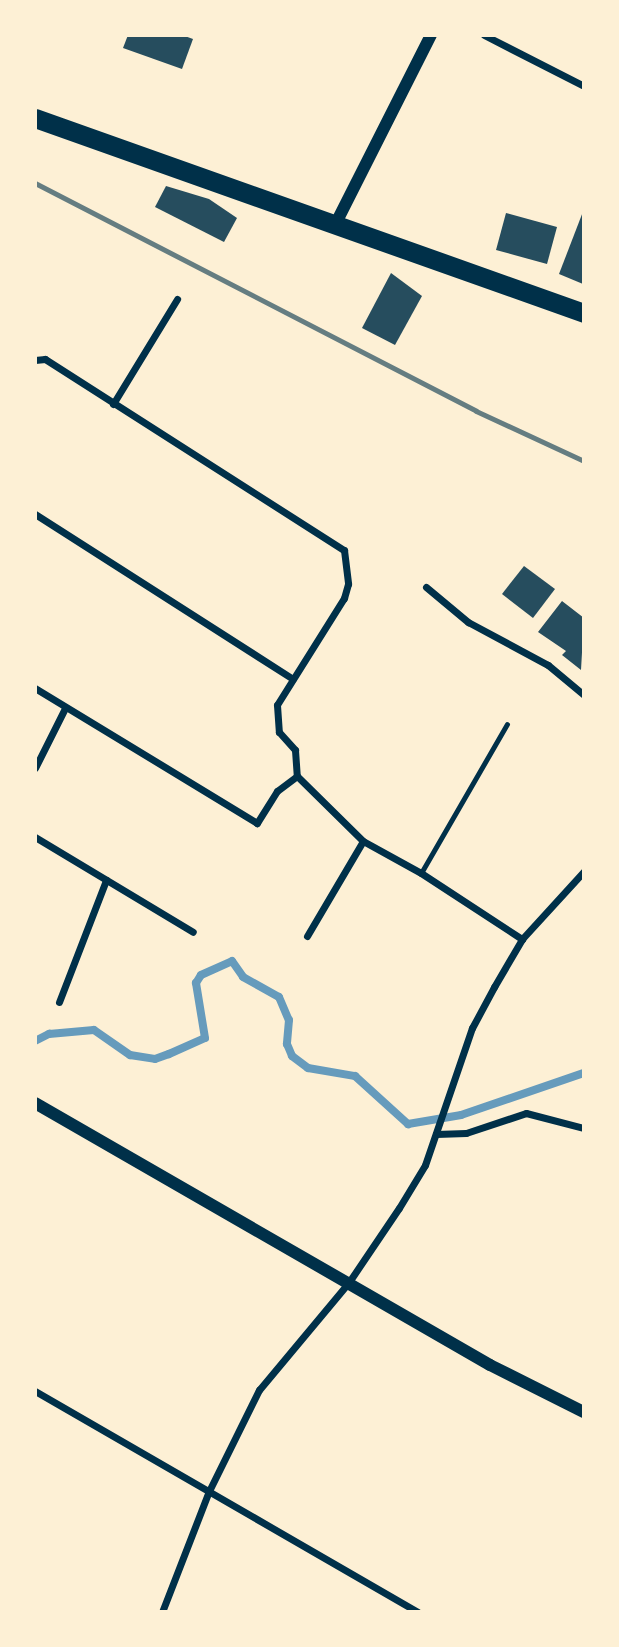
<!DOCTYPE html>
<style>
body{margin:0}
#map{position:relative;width:619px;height:1647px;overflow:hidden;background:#fdf0d5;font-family:Commissioner,sans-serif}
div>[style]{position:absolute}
.stream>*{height:8px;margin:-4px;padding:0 4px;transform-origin:4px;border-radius:4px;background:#669bbc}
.building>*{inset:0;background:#264d5e}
.service>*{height:5px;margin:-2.5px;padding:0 2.5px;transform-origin:2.5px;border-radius:2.5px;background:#003049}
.minor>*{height:7px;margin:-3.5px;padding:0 3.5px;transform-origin:3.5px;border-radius:3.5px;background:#003049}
.tertiary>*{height:12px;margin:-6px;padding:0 6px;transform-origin:6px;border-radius:6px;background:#003049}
.trunk>*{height:19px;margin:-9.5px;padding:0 9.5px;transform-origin:9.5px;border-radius:9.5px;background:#003049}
.rail>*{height:5px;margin:-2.5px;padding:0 2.5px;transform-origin:2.5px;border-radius:2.5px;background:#657d81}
span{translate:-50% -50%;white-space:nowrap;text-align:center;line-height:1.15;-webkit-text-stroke:7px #fdf0d5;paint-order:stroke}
.frame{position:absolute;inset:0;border:37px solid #fdf0d5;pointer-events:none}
</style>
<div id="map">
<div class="stream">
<div style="left:35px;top:1041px;width:16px;rotate:-27deg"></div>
<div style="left:49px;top:1034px;width:45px;rotate:-5.1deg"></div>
<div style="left:94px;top:1030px;width:44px;rotate:34.8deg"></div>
<div style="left:130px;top:1055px;width:25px;rotate:9deg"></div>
<div style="left:155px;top:1059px;width:15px;rotate:-20deg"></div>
<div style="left:169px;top:1054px;width:39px;rotate:-24deg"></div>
<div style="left:205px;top:1038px;width:56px;rotate:-99.3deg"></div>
<div style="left:196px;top:983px;width:9px;rotate:-58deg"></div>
<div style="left:201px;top:975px;width:34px;rotate:-24deg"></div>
<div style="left:232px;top:961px;width:19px;rotate:55deg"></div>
<div style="left:243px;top:977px;width:41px;rotate:29.1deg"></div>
<div style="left:279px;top:997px;width:25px;rotate:67deg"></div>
<div style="left:289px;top:1020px;width:24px;rotate:95deg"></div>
<div style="left:287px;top:1044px;width:13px;rotate:67deg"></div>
<div style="left:292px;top:1056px;width:20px;rotate:37deg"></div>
<div style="left:308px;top:1068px;width:48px;rotate:9.7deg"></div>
<div style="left:355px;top:1076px;width:72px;rotate:42.2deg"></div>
<div style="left:408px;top:1124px;width:54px;rotate:-9.6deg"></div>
<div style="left:461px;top:1115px;width:130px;rotate:-18.9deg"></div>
</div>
<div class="building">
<div style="clip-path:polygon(128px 35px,182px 35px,193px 39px,182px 69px,123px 48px)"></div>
<div style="clip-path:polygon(166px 186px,209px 199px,237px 218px,224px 242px,155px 207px)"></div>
<div style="clip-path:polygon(584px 209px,584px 282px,583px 284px,559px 274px)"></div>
<div style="clip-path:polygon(506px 213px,557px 227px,547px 264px,496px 250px)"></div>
<div style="clip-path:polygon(391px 273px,422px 296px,395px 345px,362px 328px)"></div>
<div style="clip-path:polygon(524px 566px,555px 589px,533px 618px,502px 594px)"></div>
<div style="clip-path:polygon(562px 601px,584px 618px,581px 670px,562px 655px,566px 651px,538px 632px)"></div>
</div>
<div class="service">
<div style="left:421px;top:873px;width:172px;rotate:-60deg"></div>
</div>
<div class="minor">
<div style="left:484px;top:35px;width:112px;rotate:27deg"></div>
<div style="left:35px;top:360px;width:10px;rotate:-6deg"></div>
<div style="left:45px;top:359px;width:355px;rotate:32.6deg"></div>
<div style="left:344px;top:550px;width:34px;rotate:83deg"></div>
<div style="left:348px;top:584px;width:15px;rotate:106deg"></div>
<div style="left:344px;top:598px;width:126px;rotate:122.1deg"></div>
<div style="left:277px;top:705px;width:27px;rotate:86deg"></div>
<div style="left:279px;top:732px;width:24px;rotate:48deg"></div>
<div style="left:295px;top:750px;width:26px;rotate:86deg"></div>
<div style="left:297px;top:776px;width:25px;rotate:143deg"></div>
<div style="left:277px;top:791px;width:38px;rotate:122deg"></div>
<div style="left:257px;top:823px;width:260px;rotate:-148.7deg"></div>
<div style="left:113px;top:404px;width:123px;rotate:-58.6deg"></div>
<div style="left:35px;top:514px;width:306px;rotate:32.6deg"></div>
<div style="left:426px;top:587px;width:55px;rotate:39.8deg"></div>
<div style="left:468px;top:622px;width:91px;rotate:28.3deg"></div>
<div style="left:548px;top:665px;width:47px;rotate:39.8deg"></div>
<div style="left:35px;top:768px;width:67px;rotate:-63.4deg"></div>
<div style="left:297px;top:776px;width:93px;rotate:44.6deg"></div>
<div style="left:363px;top:841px;width:66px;rotate:28.9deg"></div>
<div style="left:421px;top:873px;width:121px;rotate:33.2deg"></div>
<div style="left:35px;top:837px;width:184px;rotate:31deg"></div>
<div style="left:307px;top:936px;width:110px;rotate:-59.5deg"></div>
<div style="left:59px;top:1002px;width:131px;rotate:-68.9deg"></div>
<div style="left:436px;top:1134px;width:30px;rotate:-2deg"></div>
<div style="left:466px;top:1133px;width:63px;rotate:-18.4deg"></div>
<div style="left:526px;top:1113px;width:60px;rotate:14.5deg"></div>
<div style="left:35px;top:1391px;width:442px;rotate:30deg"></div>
<div style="left:162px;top:1612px;width:130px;rotate:-68.8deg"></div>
<div style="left:209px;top:1491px;width:113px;rotate:-63.7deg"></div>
<div style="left:259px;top:1390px;width:141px;rotate:-50.2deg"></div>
<div style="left:349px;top:1282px;width:89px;rotate:-56deg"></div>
<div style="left:399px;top:1208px;width:50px;rotate:-58.8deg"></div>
<div style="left:425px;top:1165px;width:145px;rotate:-71.1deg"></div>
<div style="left:472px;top:1028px;width:47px;rotate:-61.8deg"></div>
<div style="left:494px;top:987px;width:56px;rotate:-59.7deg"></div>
<div style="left:522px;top:939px;width:92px;rotate:-47.6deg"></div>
</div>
<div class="tertiary">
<div style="left:335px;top:225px;width:213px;rotate:-63.2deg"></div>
<div style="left:35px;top:1103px;width:525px;rotate:29.93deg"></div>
<div style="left:490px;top:1365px;width:105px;rotate:26.6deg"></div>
</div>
<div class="trunk">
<div style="left:35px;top:118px;width:583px;rotate:19.55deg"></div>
</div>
<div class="rail">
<div style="left:35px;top:183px;width:496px;rotate:27.3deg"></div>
<div style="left:476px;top:411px;width:119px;rotate:24.8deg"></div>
</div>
<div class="frame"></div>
</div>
